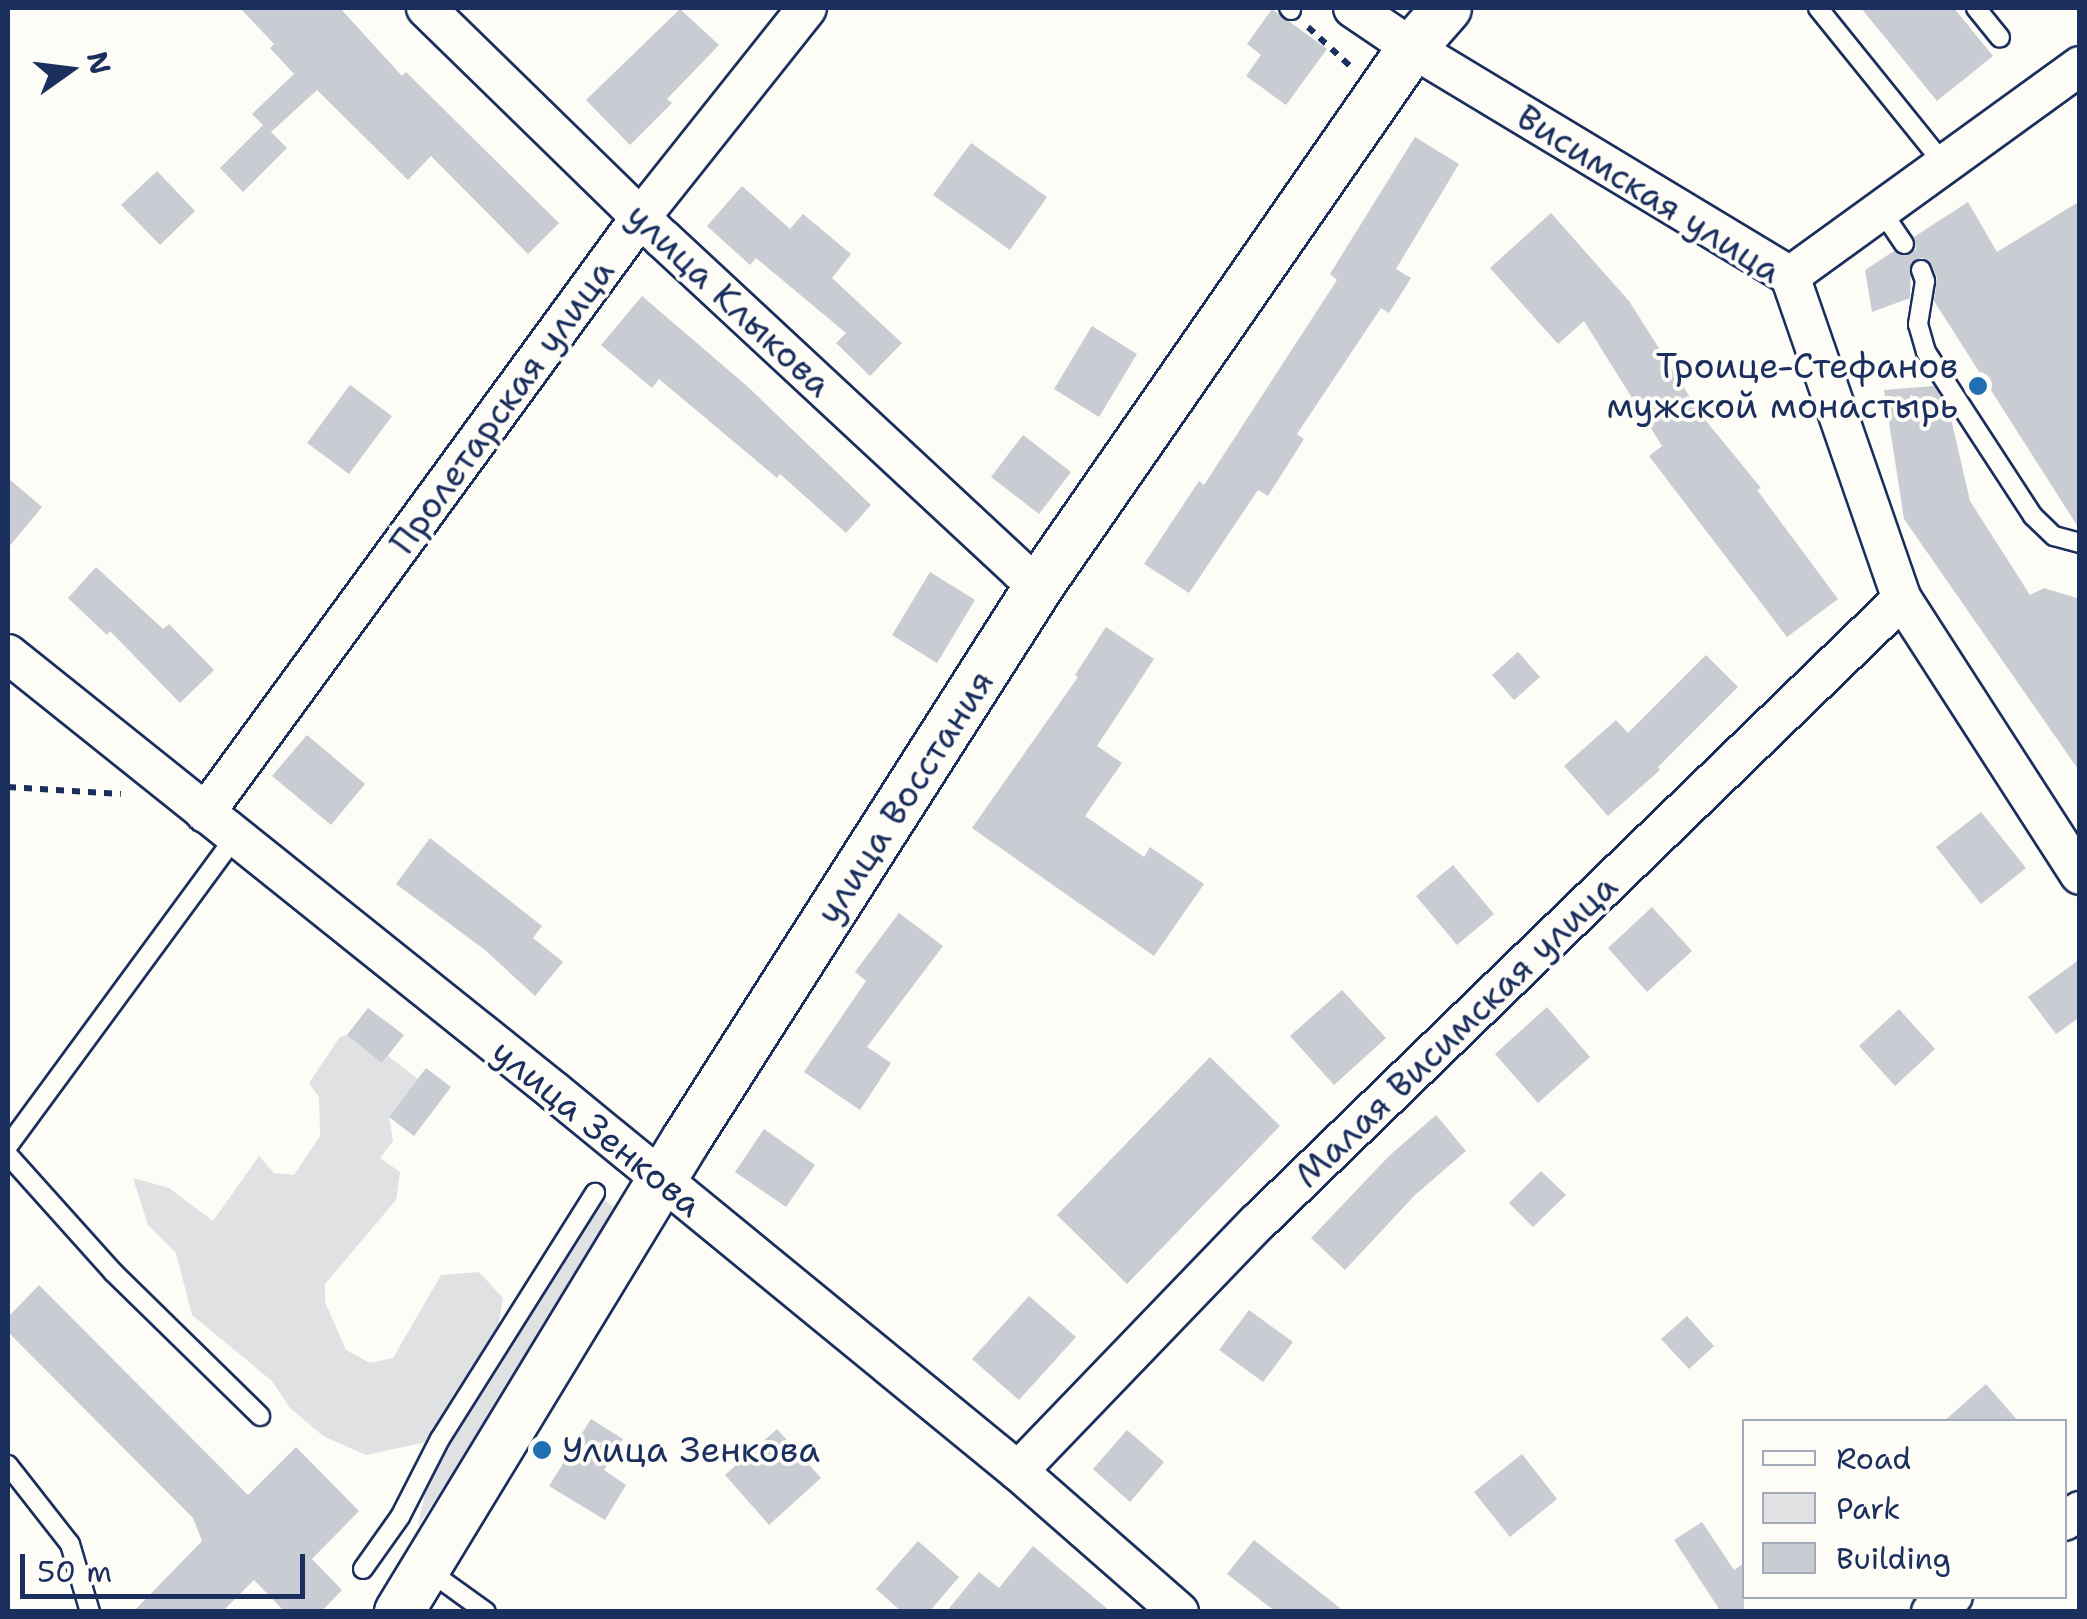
<!DOCTYPE html>
<meta charset="utf-8">
<style>
body{margin:0}
#map{position:relative;width:2087px;height:1619px;overflow:hidden;background:#fdfcf7;font-family:"Shantell Sans",sans-serif}
div>[style]{position:absolute}
.green>*{inset:0;background:#e0e1e3}
.building>*{inset:0;background:#c9ccd3}
.path>*{height:6px;margin-top:-3px;transform-origin:0;background:repeating-linear-gradient(90deg,#1b2f5e 0 8px,transparent 0 16px)}
.roads{filter:drop-shadow(2px 0 #1b2f5e) drop-shadow(-2px 0 #1b2f5e) drop-shadow(0 2px #1b2f5e) drop-shadow(0 -2px #1b2f5e)}
.service>*{height:18px;margin:-9px;padding:0 9px;transform-origin:9px;border-radius:9px;background:#fdfcf7}
.minor>*{height:38px;margin:-19px;padding:0 19px;transform-origin:19px;border-radius:19px;background:#fdfcf7}
.tertiary>*{height:48px;margin:-24px;padding:0 24px;transform-origin:24px;border-radius:24px;background:#fdfcf7}
.dots>*{width:28px;height:28px;translate:-50% -50%;box-sizing:border-box;border:5px solid #fdfcf7;border-radius:50%}
span{translate:-50% -50%;white-space:nowrap;text-align:center;line-height:1.15;-webkit-text-stroke:8px #fdfcf7;paint-order:stroke}
.street-label{font-size:35px;color:#1b2f5e}
.poi-label{font-size:35px;color:#1b2f5e}
.right{translate:-100% -50%;text-align:right}
.left{translate:0 -50%;text-align:left}
.frame{position:absolute;inset:0;border:10px solid #1b2f5e;pointer-events:none}
.legend{position:absolute;left:1742px;top:1419px;width:325px;height:180px;box-sizing:border-box;background:#fdfcf7;border:2px solid #a3aaba;margin:0;padding:12px 18px;list-style:none;font-size:30px;color:#1b2f5e}
.legend li{display:flex;align-items:center;gap:20px;height:50px}
.legend b{width:50px;border:2px solid #a3aaba}
.north{position:absolute;left:20px;top:20px;width:100px;height:100px;-webkit-text-stroke:8px #fdfcf7;paint-order:stroke;rotate:76deg;font-size:28px;font-weight:700;line-height:40px;text-align:center;color:#1b2f5e}
.north::after{content:'';display:block;margin:auto;width:35px;height:45px;background:#1b2f5e;clip-path:polygon(50% 0,100% 100%,50% 72%,0 100%)}
.scale{position:absolute;left:20px;top:1554px;width:285px;height:45px;box-sizing:border-box;border:5px solid #1b2f5e;border-top:0;padding-left:12px;font-size:30px;line-height:35px;white-space:nowrap;color:#1b2f5e;-webkit-text-stroke:8px #fdfcf7;paint-order:stroke}
</style>
<div id="map">
<div class="green">
<div style="clip-path:polygon(347px 1035px,383px 1063px,388px 1056px,418px 1079px,389px 1117px,393px 1141px,380px 1158px,400px 1172px,396px 1200px,325px 1284px,325px 1302px,346px 1350px,370px 1363px,393px 1358px,441px 1275px,479px 1272px,503px 1298px,498px 1328px,431px 1441px,366px 1455px,323px 1436px,290px 1408px,272px 1381px,192px 1315px,176px 1253px,148px 1225px,133px 1178px,169px 1188px,213px 1221px,259px 1156px,274px 1173px,294px 1175px,320px 1136px,319px 1097px,309px 1083px,340px 1037px)"></div>
<div style="clip-path:polygon(595px 1193px,624px 1215px,418px 1526px,431px 1465px)"></div>
</div>
<div class="building">
<div style="clip-path:polygon(240px 8px,340px 8px,402px 76px,406px 72px,559px 223px,528px 254px,431px 156px,408px 180px,317px 90px,271px 132px,287px 148px,243px 192px,220px 168px,263px 125px,252px 114px,294px 74px,270px 48px,274px 44px)"></div>
<div style="clip-path:polygon(1861px 8px,1954px 8px,1993px 56px,1937px 101px)"></div>
<div style="clip-path:polygon(680px 9px,719px 45px,667px 99px,672px 103px,630px 145px,586px 100px)"></div>
<div style="clip-path:polygon(1272px 9px,1327px 49px,1286px 105px,1246px 76px,1261px 55px,1247px 44px)"></div>
<div style="clip-path:polygon(1415px 137px,1459px 164px,1396px 269px,1411px 278px,1389px 313px,1381px 308px,1297px 434px,1304px 439px,1268px 496px,1258px 490px,1189px 593px,1144px 564px,1199px 481px,1204px 485px,1337px 280px,1330px 274px)"></div>
<div style="clip-path:polygon(971px 143px,1047px 197px,1010px 250px,933px 195px)"></div>
<div style="clip-path:polygon(157px 171px,195px 211px,160px 245px,121px 205px)"></div>
<div style="clip-path:polygon(742px 186px,790px 229px,803px 214px,851px 254px,832px 278px,902px 343px,870px 376px,836px 343px,846px 333px,756px 258px,750px 265px,707px 226px)"></div>
<div style="clip-path:polygon(2080px 201px,2080px 530px,1934px 301px,1937px 278px,1930px 261px,1922px 258px,1911px 263px,1910px 298px,1872px 312px,1865px 270px,1894px 251px,1910px 255px,1916px 249px,1914px 237px,1968px 202px,1997px 252px)"></div>
<div style="clip-path:polygon(1551px 213px,1629px 301px,1702px 416px,1761px 488px,1757px 490px,1838px 599px,1787px 637px,1649px 456px,1662px 446px,1584px 321px,1558px 344px,1490px 268px)"></div>
<div style="clip-path:polygon(642px 296px,747px 386px,871px 505px,846px 533px,780px 474px,777px 478px,659px 379px,652px 388px,601px 345px)"></div>
<div style="clip-path:polygon(1092px 326px,1137px 354px,1099px 417px,1054px 389px)"></div>
<div style="clip-path:polygon(350px 385px,392px 416px,349px 474px,307px 443px)"></div>
<div style="clip-path:polygon(1934px 386px,1949px 410px,1970px 501px,2030px 595px,2044px 588px,2080px 599px,2080px 772px,1904px 519px,1884px 390px)"></div>
<div style="clip-path:polygon(1023px 435px,1071px 472px,1039px 514px,991px 477px)"></div>
<div style="clip-path:polygon(8px 478px,42px 507px,8px 548px)"></div>
<div style="clip-path:polygon(96px 567px,163px 629px,169px 624px,214px 670px,180px 703px,110px 631px,107px 635px,68px 598px)"></div>
<div style="clip-path:polygon(930px 572px,975px 600px,937px 663px,892px 635px)"></div>
<div style="clip-path:polygon(1106px 627px,1154px 659px,1097px 746px,1122px 763px,1085px 816px,1144px 857px,1150px 847px,1204px 884px,1154px 956px,972px 828px,1078px 677px,1075px 675px)"></div>
<div style="clip-path:polygon(1518px 652px,1540px 677px,1514px 700px,1492px 675px)"></div>
<div style="clip-path:polygon(1706px 655px,1738px 687px,1658px 767px,1660px 770px,1608px 816px,1564px 766px,1616px 720px,1628px 733px)"></div>
<div style="clip-path:polygon(307px 735px,365px 784px,331px 825px,272px 776px)"></div>
<div style="clip-path:polygon(1981px 812px,2026px 868px,1981px 904px,1936px 847px)"></div>
<div style="clip-path:polygon(430px 838px,542px 926px,533px 938px,563px 962px,535px 996px,485px 950px,396px 884px)"></div>
<div style="clip-path:polygon(1453px 865px,1494px 914px,1457px 945px,1416px 896px)"></div>
<div style="clip-path:polygon(1652px 907px,1692px 951px,1647px 992px,1608px 948px)"></div>
<div style="clip-path:polygon(899px 913px,943px 946px,867px 1047px,891px 1063px,860px 1110px,804px 1072px,866px 981px,855px 972px)"></div>
<div style="clip-path:polygon(2080px 959px,2080px 1017px,2056px 1034px,2028px 997px)"></div>
<div style="clip-path:polygon(1342px 990px,1386px 1038px,1334px 1085px,1290px 1036px)"></div>
<div style="clip-path:polygon(1547px 1007px,1590px 1057px,1538px 1103px,1495px 1054px)"></div>
<div style="clip-path:polygon(368px 1008px,404px 1035px,382px 1063px,347px 1035px)"></div>
<div style="clip-path:polygon(1899px 1009px,1935px 1049px,1895px 1086px,1859px 1046px)"></div>
<div style="clip-path:polygon(1210px 1057px,1280px 1126px,1127px 1284px,1057px 1215px)"></div>
<div style="clip-path:polygon(426px 1068px,451px 1087px,414px 1136px,389px 1117px)"></div>
<div style="clip-path:polygon(1436px 1115px,1466px 1151px,1415px 1195px,1345px 1270px,1311px 1238px,1389px 1156px)"></div>
<div style="clip-path:polygon(764px 1129px,815px 1165px,786px 1207px,735px 1172px)"></div>
<div style="clip-path:polygon(1541px 1171px,1566px 1195px,1533px 1227px,1509px 1203px)"></div>
<div style="clip-path:polygon(39px 1285px,248px 1495px,296px 1447px,359px 1511px,312px 1559px,342px 1590px,321px 1612px,285px 1612px,254px 1580px,222px 1612px,133px 1612px,202px 1541px,193px 1518px,8px 1332px,8px 1317px)"></div>
<div style="clip-path:polygon(1029px 1296px,1076px 1337px,1019px 1400px,972px 1359px)"></div>
<div style="clip-path:polygon(1249px 1310px,1293px 1342px,1263px 1382px,1219px 1350px)"></div>
<div style="clip-path:polygon(1687px 1316px,1714px 1346px,1689px 1369px,1661px 1339px)"></div>
<div style="clip-path:polygon(1986px 1384px,2019px 1422px,1943px 1422px)"></div>
<div style="clip-path:polygon(591px 1419px,623px 1439px,604px 1470px,626px 1485px,605px 1520px,549px 1486px)"></div>
<div style="clip-path:polygon(777px 1429px,821px 1478px,769px 1525px,725px 1475px)"></div>
<div style="clip-path:polygon(1127px 1430px,1164px 1462px,1130px 1502px,1093px 1469px)"></div>
<div style="clip-path:polygon(1522px 1454px,1557px 1499px,1510px 1537px,1474px 1492px)"></div>
<div style="clip-path:polygon(1702px 1522px,1734px 1570px,1744px 1563px,1744px 1612px,1721px 1612px,1674px 1540px)"></div>
<div style="clip-path:polygon(1254px 1540px,1345px 1612px,1276px 1612px,1227px 1574px)"></div>
<div style="clip-path:polygon(918px 1541px,959px 1577px,929px 1612px,902px 1612px,876px 1589px)"></div>
<div style="clip-path:polygon(1033px 1546px,1111px 1612px,946px 1612px,979px 1572px,999px 1588px)"></div>
</div>
<div class="path">
<div style="left:1308px;top:27px;width:57px;rotate:42.9deg"></div>
<div style="left:8px;top:787px;width:113px;rotate:3.5deg"></div>
</div>
<div class="roads">
<div class="service">
<div style="left:1289px;top:8px;width:3px;rotate:45deg"></div>
<div style="left:1818px;top:8px;width:201px;rotate:51.1deg"></div>
<div style="left:1976px;top:8px;width:38px;rotate:51deg"></div>
<div style="left:1881px;top:210px;width:41px;rotate:55.9deg"></div>
<div style="left:1921px;top:270px;width:12px;rotate:70deg"></div>
<div style="left:1925px;top:281px;width:44px;rotate:99.2deg"></div>
<div style="left:1918px;top:324px;width:29px;rotate:74deg"></div>
<div style="left:1926px;top:352px;width:196px;rotate:56.9deg"></div>
<div style="left:2033px;top:516px;width:29px;rotate:44deg"></div>
<div style="left:2054px;top:536px;width:27px;rotate:15deg"></div>
<div style="left:8px;top:1146px;width:383px;rotate:-53.7deg"></div>
<div style="left:8px;top:1155px;width:157px;rotate:48.1deg"></div>
<div style="left:113px;top:1272px;width:206px;rotate:44.4deg"></div>
<div style="left:8px;top:1465px;width:100px;rotate:51.9deg"></div>
<div style="left:70px;top:1544px;width:71px;rotate:73.6deg"></div>
<div style="left:425px;top:1568px;width:75px;rotate:35.8deg"></div>
<div style="left:363px;top:1569px;width:64px;rotate:-54.6deg"></div>
<div style="left:400px;top:1517px;width:88px;rotate:-62.9deg"></div>
<div style="left:440px;top:1439px;width:291px;rotate:-57.8deg"></div>
</div>
<div class="minor">
<div style="left:426px;top:8px;width:330px;rotate:44.3deg"></div>
<div style="left:662px;top:238px;width:489px;rotate:42.9deg"></div>
<div style="left:1020px;top:571px;width:24px;rotate:30deg"></div>
<div style="left:1353px;top:8px;width:71px;rotate:34.1deg"></div>
<div style="left:1412px;top:48px;width:441px;rotate:31.1deg"></div>
<div style="left:1790px;top:276px;width:342px;rotate:70.9deg"></div>
<div style="left:1902px;top:599px;width:328px;rotate:57.2deg"></div>
<div style="left:1790px;top:276px;width:358px;rotate:-35.9deg"></div>
<div style="left:8px;top:654px;width:699px;rotate:38.67deg"></div>
<div style="left:554px;top:1091px;width:600px;rotate:39.32deg"></div>
<div style="left:1018px;top:1471px;width:214px;rotate:41.2deg"></div>
<div style="left:205px;top:813px;width:737px;rotate:-53.83deg"></div>
<div style="left:640px;top:218px;width:268px;rotate:-51.5deg"></div>
<div style="left:1018px;top:1471px;width:346px;rotate:-46.1deg"></div>
<div style="left:1258px;top:1222px;width:896px;rotate:-44.05deg"></div>
<div style="left:2064px;top:1521px;width:19px;rotate:-32deg"></div>
<div style="left:1931px;top:1612px;width:27px;rotate:-36deg"></div>
</div>
<div class="tertiary">
<div style="left:399px;top:1612px;width:552px;rotate:-58.7deg"></div>
<div style="left:686px;top:1140px;width:661px;rotate:-57.49deg"></div>
<div style="left:1041px;top:583px;width:651px;rotate:-55.26deg"></div>
<div style="left:1412px;top:48px;width:53px;rotate:-48.8deg"></div>
</div>
</div>
<div class="dots">
<div style="left:1978px;top:386px;background:#1f6fb2"></div>
<div style="left:542px;top:1450px;background:#1f6fb2"></div>
</div>
<div class="street-label">
<span style="left:1649px;top:194px;rotate:32deg">Висимская улица</span>
<span style="left:729px;top:300px;rotate:43deg">улица Клыкова</span>
<span style="left:502px;top:407px;rotate:-54deg">Пролетарская улица</span>
<span style="left:905px;top:797px;rotate:-57deg">улица Восстания</span>
<span style="left:1456px;top:1031px;rotate:-44deg">Малая Висимская улица</span>
<span style="left:597px;top:1128px;rotate:39deg">улица Зенкова</span>
</div>
<div class="poi-label">
<span class="right" style="left:1958px;top:386px">Троице-Стефанов<br>мужской монастырь</span>
<span class="left" style="left:562px;top:1450px">Улица Зенкова</span>
</div>
<div class="frame"></div>
<ul class="legend">
<li><b style="height:12px;background:#fdfcf7"></b>Road</li>
<li><b style="height:28px;background:#e0e1e3"></b>Park</li>
<li><b style="height:28px;background:#c9ccd3"></b>Building</li>
</ul>
<div class="north">N</div>
<div class="scale">50 m</div>
</div>
